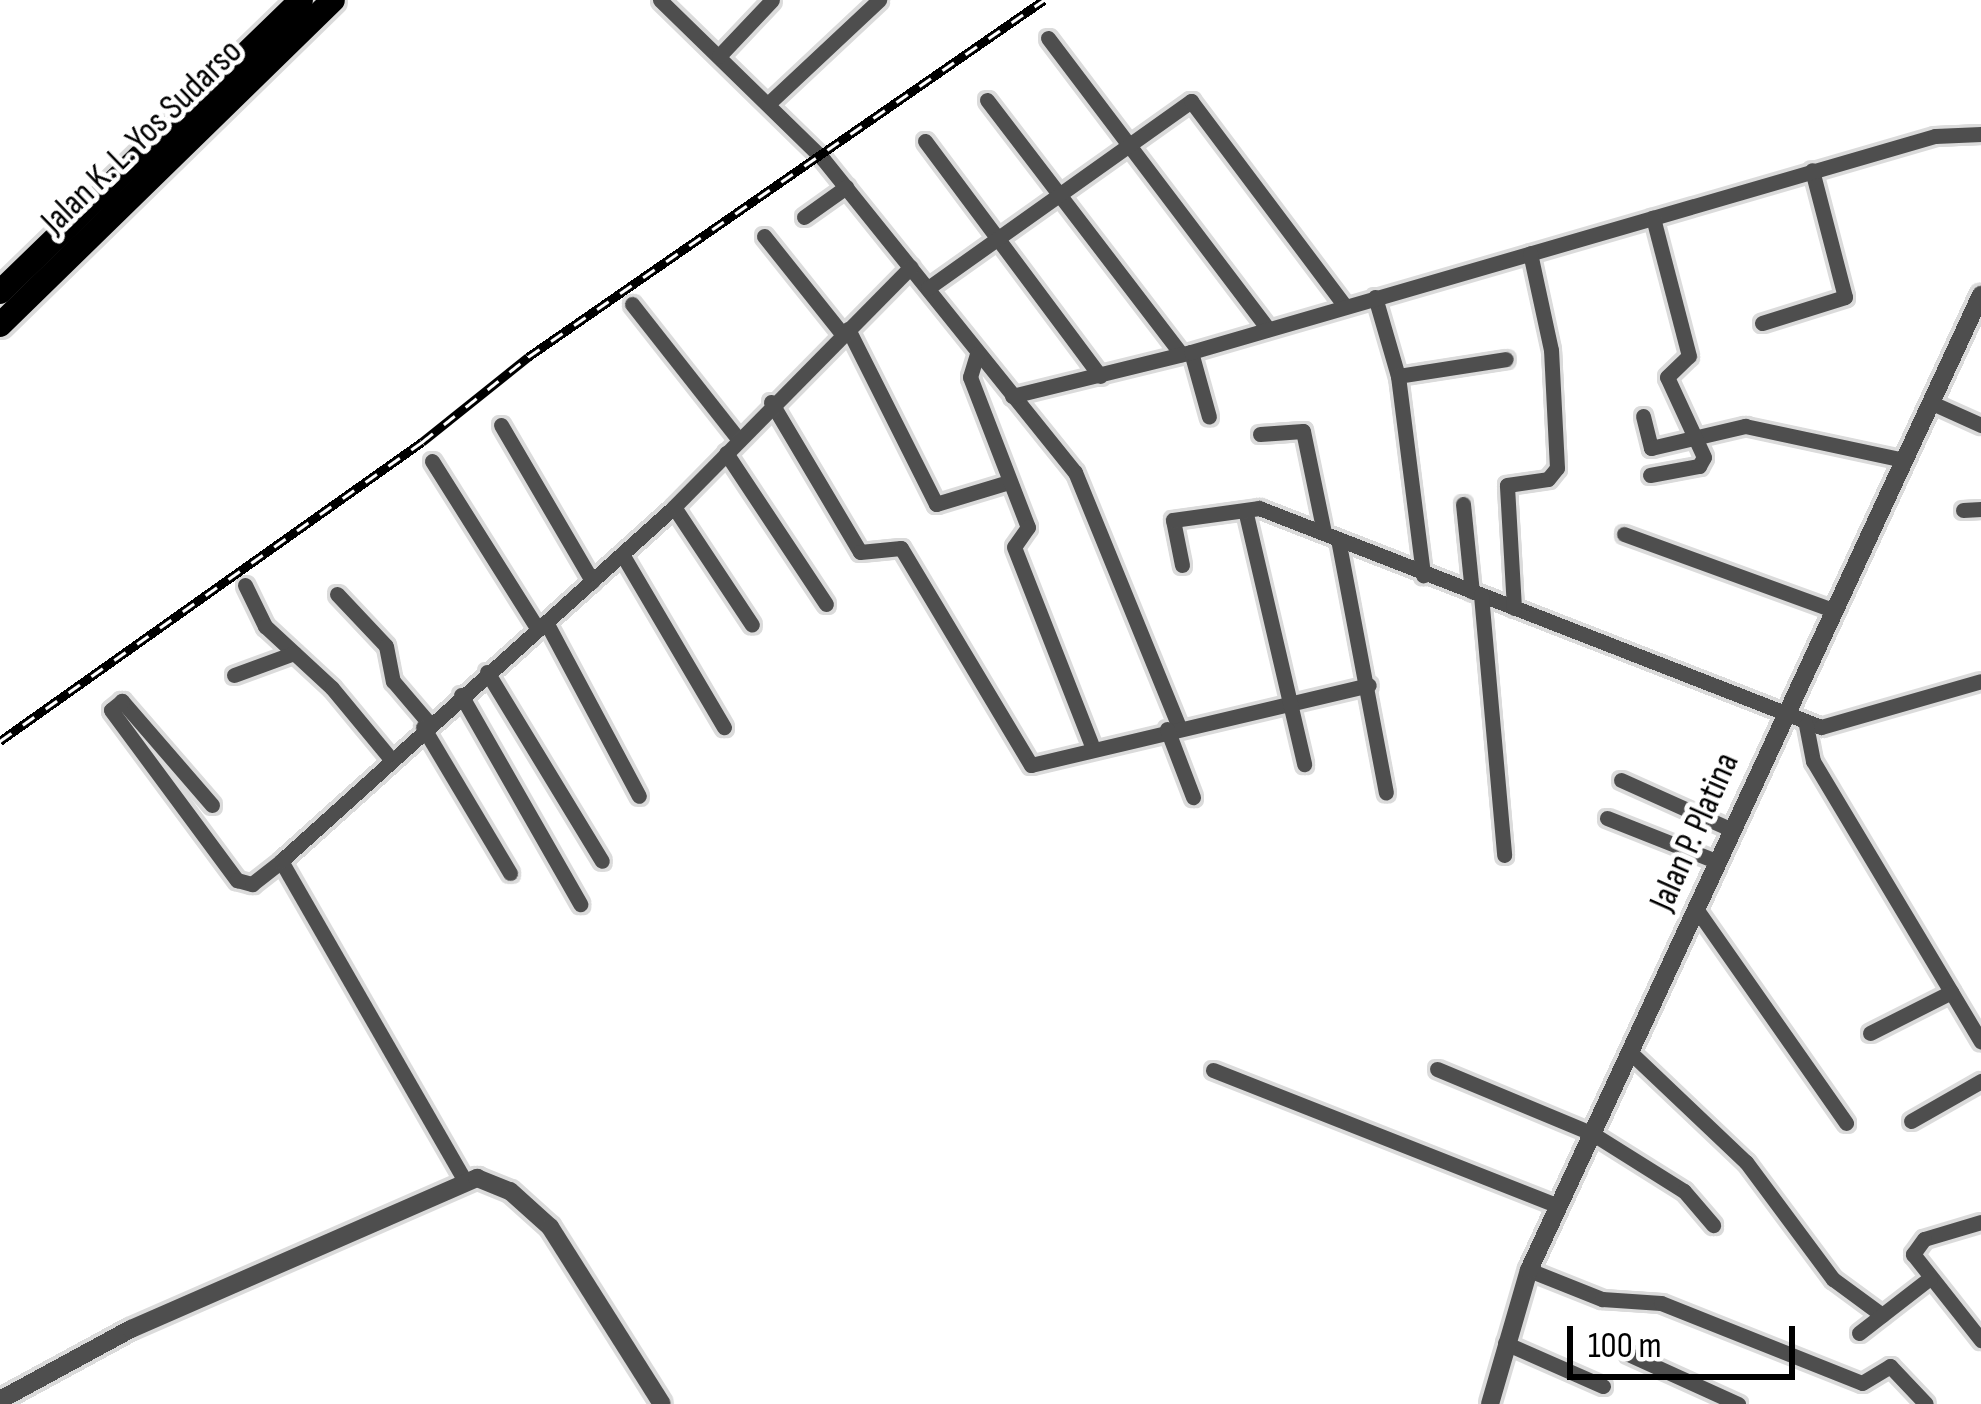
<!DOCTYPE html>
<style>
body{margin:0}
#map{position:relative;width:1981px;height:1404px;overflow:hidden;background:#fff;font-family:"Sofia Sans Condensed",sans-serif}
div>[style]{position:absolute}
.roads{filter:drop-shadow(3px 0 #dbdbdb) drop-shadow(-3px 0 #dbdbdb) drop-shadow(0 3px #dbdbdb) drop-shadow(0 -3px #dbdbdb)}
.minor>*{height:15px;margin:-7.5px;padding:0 7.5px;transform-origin:7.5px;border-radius:7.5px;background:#4e4e4e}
.tertiary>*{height:18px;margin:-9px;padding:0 9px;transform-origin:9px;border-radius:9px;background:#4e4e4e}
.trunk>*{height:24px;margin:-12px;padding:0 12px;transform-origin:12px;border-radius:12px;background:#000}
.rail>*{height:9px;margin-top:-4.5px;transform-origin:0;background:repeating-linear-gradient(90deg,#fff 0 14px,#000 0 28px);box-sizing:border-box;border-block:3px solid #000}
span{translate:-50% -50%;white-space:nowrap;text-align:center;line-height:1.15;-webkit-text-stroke:10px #fff;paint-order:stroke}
.street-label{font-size:36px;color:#000}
.scale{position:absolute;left:1567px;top:1326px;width:228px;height:54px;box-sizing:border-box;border:6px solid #000;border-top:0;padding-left:15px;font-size:36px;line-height:42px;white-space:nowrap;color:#000;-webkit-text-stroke:9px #fff;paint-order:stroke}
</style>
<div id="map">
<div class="roads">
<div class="minor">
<div style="left:660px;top:0;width:228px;rotate:44.3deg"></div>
<div style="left:823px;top:159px;width:402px;rotate:51.2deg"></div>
<div style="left:1075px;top:472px;width:273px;rotate:67.8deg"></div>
<div style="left:1048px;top:38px;width:365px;rotate:52.9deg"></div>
<div style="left:719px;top:56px;width:77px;rotate:-46.6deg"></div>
<div style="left:987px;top:100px;width:320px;rotate:52.6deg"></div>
<div style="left:769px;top:103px;width:151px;rotate:-43.1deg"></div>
<div style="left:925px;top:141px;width:293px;rotate:53.3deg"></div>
<div style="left:804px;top:217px;width:52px;rotate:-35.5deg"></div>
<div style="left:764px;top:236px;width:127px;rotate:51.4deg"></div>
<div style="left:928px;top:288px;width:323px;rotate:-35.4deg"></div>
<div style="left:1191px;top:101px;width:256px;rotate:53.1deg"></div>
<div style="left:1375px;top:297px;width:82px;rotate:73.8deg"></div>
<div style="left:1398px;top:376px;width:201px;rotate:82.8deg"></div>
<div style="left:632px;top:304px;width:173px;rotate:51.8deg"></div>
<div style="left:1762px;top:323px;width:87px;rotate:-17.4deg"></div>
<div style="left:1845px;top:297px;width:131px;rotate:-104.6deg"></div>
<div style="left:848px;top:329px;width:196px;rotate:63.3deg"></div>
<div style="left:936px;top:504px;width:76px;rotate:-16.8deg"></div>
<div style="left:1191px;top:352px;width:67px;rotate:74.5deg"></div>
<div style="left:977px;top:354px;width:24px;rotate:107deg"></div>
<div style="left:970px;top:377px;width:161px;rotate:68.9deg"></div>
<div style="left:1028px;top:527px;width:24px;rotate:125deg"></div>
<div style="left:1014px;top:547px;width:217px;rotate:68.6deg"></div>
<div style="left:1398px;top:376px;width:109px;rotate:-8.9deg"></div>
<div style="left:1012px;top:396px;width:184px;rotate:-13.8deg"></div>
<div style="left:1191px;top:352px;width:775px;rotate:-16.19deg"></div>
<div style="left:1935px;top:136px;width:46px;rotate:-2.5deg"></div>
<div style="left:771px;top:402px;width:174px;rotate:59.3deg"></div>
<div style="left:860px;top:552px;width:41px;rotate:-5.6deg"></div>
<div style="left:901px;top:548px;width:253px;rotate:59.1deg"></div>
<div style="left:1031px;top:765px;width:347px;rotate:-13.3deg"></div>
<div style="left:1932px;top:403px;width:54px;rotate:24.2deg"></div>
<div style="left:1643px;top:416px;width:33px;rotate:76deg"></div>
<div style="left:1651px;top:448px;width:97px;rotate:-13.2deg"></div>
<div style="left:1745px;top:426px;width:162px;rotate:12.1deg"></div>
<div style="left:501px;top:425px;width:181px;rotate:59.7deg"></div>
<div style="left:1260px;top:434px;width:43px;rotate:-4deg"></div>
<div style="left:1303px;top:431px;width:103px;rotate:78.3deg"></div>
<div style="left:726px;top:453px;width:181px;rotate:56.5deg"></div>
<div style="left:432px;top:461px;width:199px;rotate:57.8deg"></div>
<div style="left:1650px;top:475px;width:50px;rotate:-10.4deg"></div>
<div style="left:1699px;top:466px;width:10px;rotate:-61deg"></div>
<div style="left:1704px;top:457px;width:88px;rotate:-114.8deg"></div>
<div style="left:1667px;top:377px;width:30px;rotate:-44deg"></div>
<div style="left:1689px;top:356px;width:143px;rotate:-104.6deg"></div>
<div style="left:1463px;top:504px;width:88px;rotate:84.2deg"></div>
<div style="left:674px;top:507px;width:141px;rotate:56.5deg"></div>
<div style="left:1963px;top:510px;width:18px;rotate:-3deg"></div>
<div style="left:1246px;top:514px;width:257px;rotate:76.9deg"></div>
<div style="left:1624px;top:534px;width:222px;rotate:20deg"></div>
<div style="left:1338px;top:539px;width:258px;rotate:79.3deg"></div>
<div style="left:622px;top:554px;width:201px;rotate:59.5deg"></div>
<div style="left:1182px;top:565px;width:46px;rotate:-101.3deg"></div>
<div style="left:1173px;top:520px;width:87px;rotate:-7.9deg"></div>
<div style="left:1259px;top:508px;width:603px;rotate:21.29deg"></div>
<div style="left:1821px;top:727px;width:166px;rotate:-16deg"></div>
<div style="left:245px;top:585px;width:46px;rotate:64deg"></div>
<div style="left:265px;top:626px;width:91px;rotate:42.8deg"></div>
<div style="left:332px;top:688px;width:89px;rotate:50.4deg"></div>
<div style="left:337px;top:594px;width:71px;rotate:46.7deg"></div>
<div style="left:386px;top:646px;width:36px;rotate:79deg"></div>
<div style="left:393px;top:681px;width:54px;rotate:49.5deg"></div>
<div style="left:1481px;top:595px;width:261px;rotate:84.9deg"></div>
<div style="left:1514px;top:608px;width:123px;rotate:-93.3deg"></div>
<div style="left:1507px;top:485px;width:41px;rotate:-8.3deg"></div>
<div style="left:1548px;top:479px;width:14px;rotate:-51deg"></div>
<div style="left:1557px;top:468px;width:118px;rotate:-92.9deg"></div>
<div style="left:1551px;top:350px;width:99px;rotate:-102.2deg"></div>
<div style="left:546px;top:622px;width:197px;rotate:61.9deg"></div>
<div style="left:487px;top:672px;width:221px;rotate:58.7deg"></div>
<div style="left:234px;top:675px;width:64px;rotate:-20.1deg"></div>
<div style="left:461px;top:695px;width:241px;rotate:60.3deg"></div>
<div style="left:1806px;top:725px;width:37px;rotate:79deg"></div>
<div style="left:1813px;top:761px;width:327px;rotate:59.1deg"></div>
<div style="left:423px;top:727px;width:170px;rotate:59.2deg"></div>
<div style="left:1167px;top:729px;width:73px;rotate:69.1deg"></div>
<div style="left:1621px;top:780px;width:122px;rotate:24.2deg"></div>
<div style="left:212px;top:805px;width:138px;rotate:-130.9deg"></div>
<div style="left:122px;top:701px;width:14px;rotate:141deg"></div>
<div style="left:111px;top:710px;width:212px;rotate:53.5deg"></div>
<div style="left:237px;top:880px;width:16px;rotate:15deg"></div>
<div style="left:252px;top:884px;width:37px;rotate:-38deg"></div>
<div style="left:1607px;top:818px;width:119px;rotate:21.6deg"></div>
<div style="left:1697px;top:910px;width:260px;rotate:55deg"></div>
<div style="left:1870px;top:1033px;width:91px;rotate:-26.8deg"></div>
<div style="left:1632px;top:1054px;width:157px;rotate:43.5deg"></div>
<div style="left:1746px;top:1162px;width:146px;rotate:53.4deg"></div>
<div style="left:1833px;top:1279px;width:61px;rotate:36.3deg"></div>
<div style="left:1437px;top:1069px;width:169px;rotate:22.6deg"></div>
<div style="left:1593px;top:1134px;width:107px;rotate:32.1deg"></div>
<div style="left:1684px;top:1191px;width:45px;rotate:49.5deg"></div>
<div style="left:1213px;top:1070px;width:372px;rotate:21.5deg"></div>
<div style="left:1911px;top:1121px;width:81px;rotate:-29.7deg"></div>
<div style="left:465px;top:1181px;width:369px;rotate:-119.9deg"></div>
<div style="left:281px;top:861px;width:529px;rotate:-42.01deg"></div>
<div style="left:674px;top:507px;width:337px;rotate:-45.4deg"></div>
<div style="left:1981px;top:1222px;width:59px;rotate:163.4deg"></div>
<div style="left:1924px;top:1239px;width:19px;rotate:126deg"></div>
<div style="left:1913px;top:1254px;width:110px;rotate:51.7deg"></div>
<div style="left:1529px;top:1270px;width:79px;rotate:21.7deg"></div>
<div style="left:1602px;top:1299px;width:59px;rotate:3.9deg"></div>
<div style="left:1661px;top:1303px;width:216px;rotate:21.7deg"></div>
<div style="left:1862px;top:1383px;width:33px;rotate:-31deg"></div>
<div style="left:1890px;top:1366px;width:52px;rotate:46.5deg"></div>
<div style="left:1859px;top:1333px;width:90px;rotate:-37.8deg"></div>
<div style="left:1505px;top:1343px;width:107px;rotate:23.7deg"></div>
<div style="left:1628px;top:1354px;width:121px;rotate:24.4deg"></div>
</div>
<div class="tertiary">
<div style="left:0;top:1400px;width:149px;rotate:-28.5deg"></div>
<div style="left:131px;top:1329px;width:378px;rotate:-23.6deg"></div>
<div style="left:477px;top:1178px;width:35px;rotate:22deg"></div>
<div style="left:510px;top:1191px;width:54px;rotate:42deg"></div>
<div style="left:550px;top:1227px;width:209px;rotate:57.7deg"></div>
<div style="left:1490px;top:1404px;width:140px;rotate:-73.8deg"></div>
<div style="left:1529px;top:1270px;width:1075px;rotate:-65.13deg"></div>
</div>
<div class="trunk">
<div style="left:0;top:292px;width:419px;rotate:-44.1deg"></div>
<div style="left:0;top:325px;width:465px;rotate:-44.3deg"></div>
</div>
</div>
<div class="rail">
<div style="left:0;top:741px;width:517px;rotate:-35.32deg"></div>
<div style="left:422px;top:442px;width:136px;rotate:-38.7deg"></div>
<div style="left:528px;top:357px;width:627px;rotate:-34.68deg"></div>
</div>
<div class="street-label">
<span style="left:142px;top:137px;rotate:-44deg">Jalan K. L. Yos Sudarso</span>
<span style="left:1695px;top:832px;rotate:-66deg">Jalan P. Platina</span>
</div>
<div class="scale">100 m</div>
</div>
